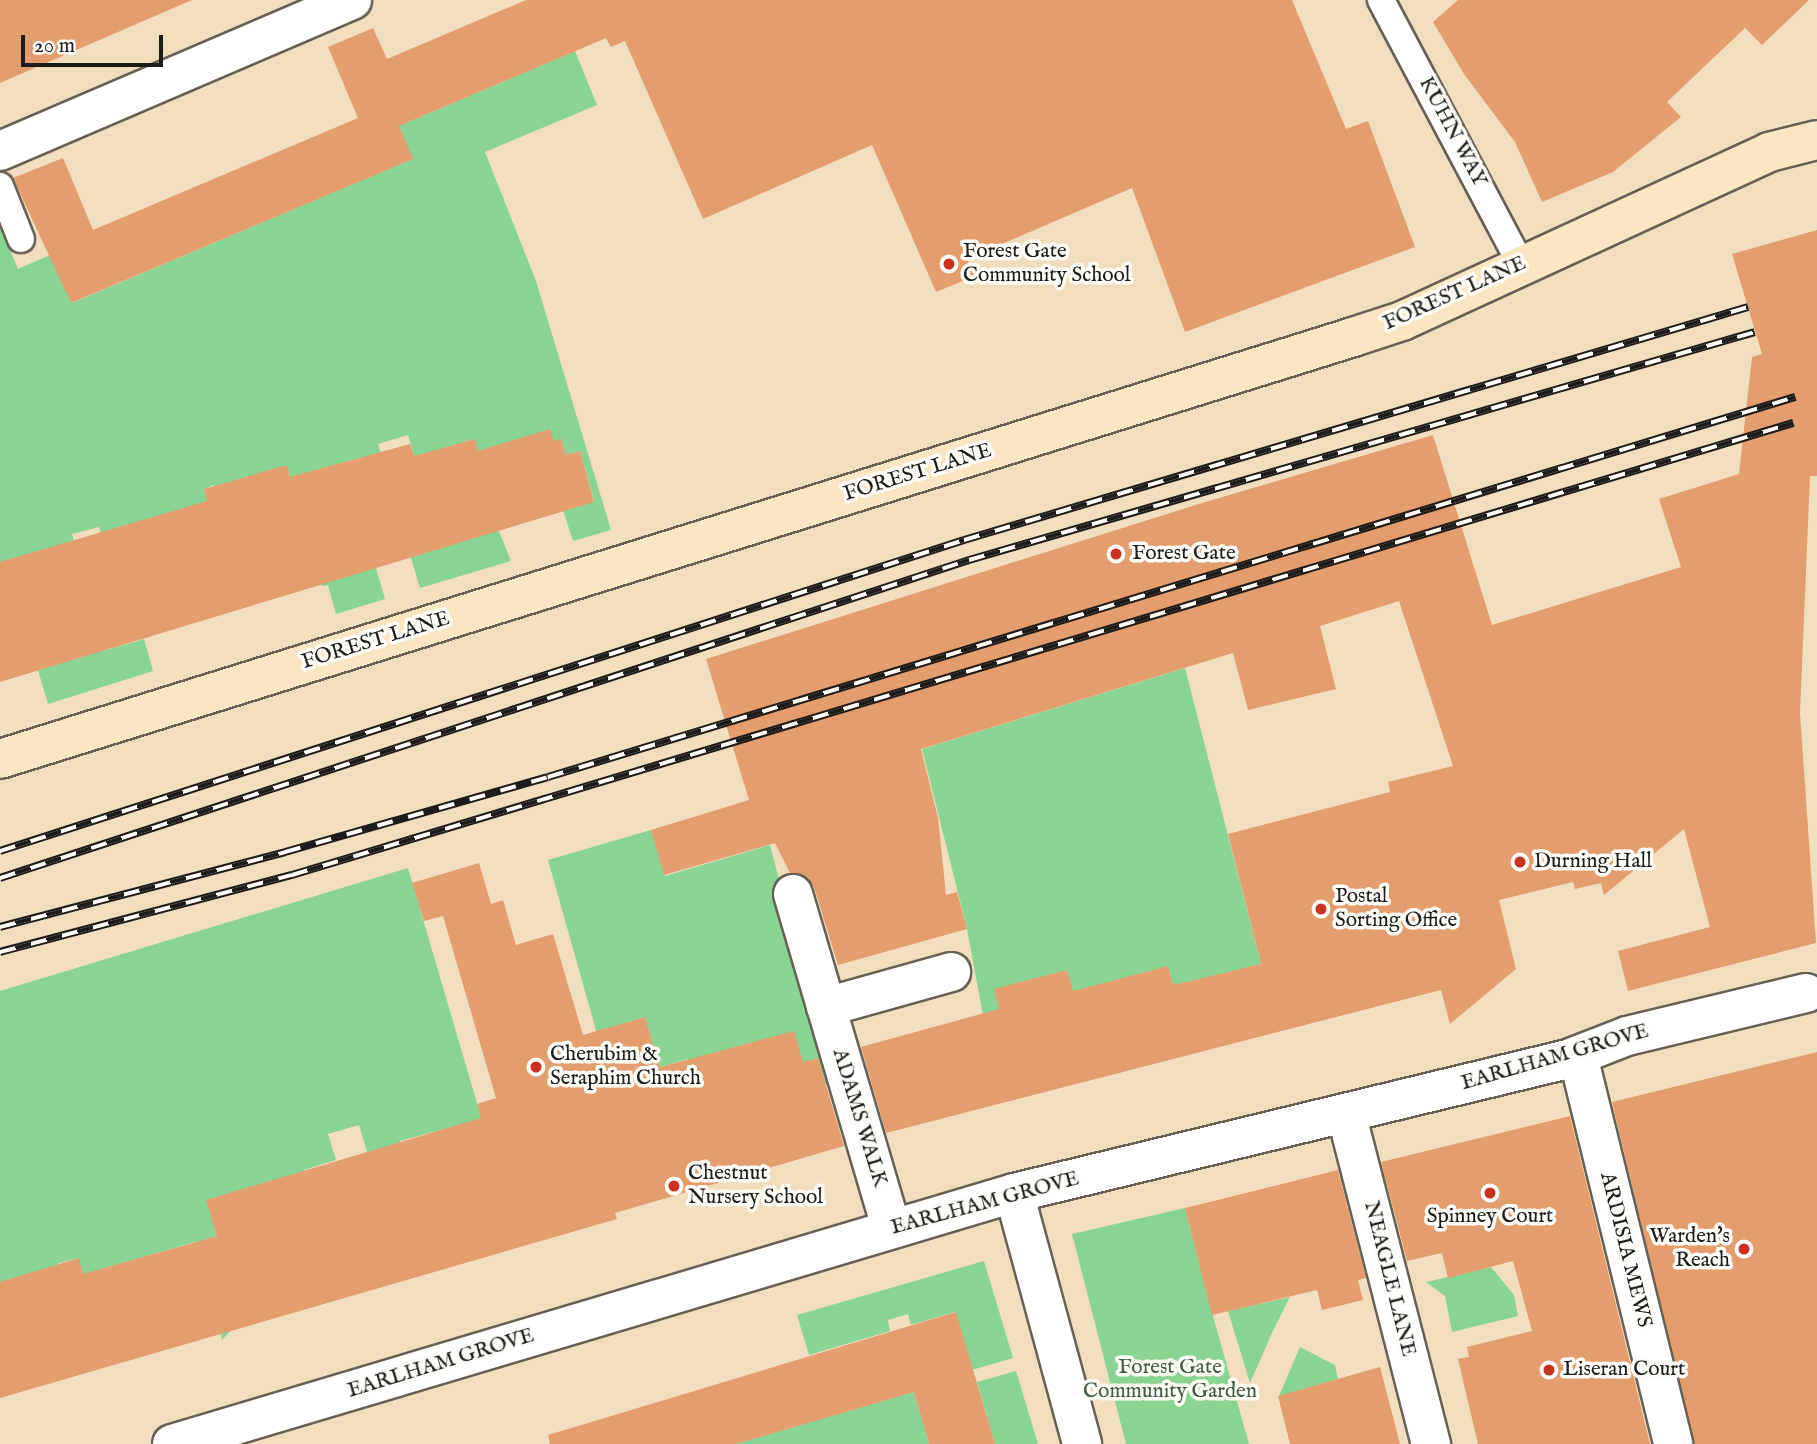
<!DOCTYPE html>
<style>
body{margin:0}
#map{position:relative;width:1817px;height:1444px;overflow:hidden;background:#f0debf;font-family:"IM FELL English",serif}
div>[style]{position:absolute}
.green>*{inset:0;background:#89d492}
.building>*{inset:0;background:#e49d6c}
.roads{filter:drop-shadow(2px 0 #666055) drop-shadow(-2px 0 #666055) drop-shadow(0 2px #666055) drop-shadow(0 -2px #666055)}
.lane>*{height:26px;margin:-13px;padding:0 13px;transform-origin:13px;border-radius:13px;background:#fff}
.street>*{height:38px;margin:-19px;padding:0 19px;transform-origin:19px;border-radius:19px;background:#fff}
.secondary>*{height:38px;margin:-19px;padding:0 19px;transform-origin:19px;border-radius:19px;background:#fbe6c3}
.rail>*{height:8px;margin-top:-4px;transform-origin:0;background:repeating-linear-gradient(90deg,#fdfcf7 0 16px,#1c1c1c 0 32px);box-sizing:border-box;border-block:2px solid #1c1c1c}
.dots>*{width:19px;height:19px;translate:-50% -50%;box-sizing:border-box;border:4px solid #fdfcf7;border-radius:50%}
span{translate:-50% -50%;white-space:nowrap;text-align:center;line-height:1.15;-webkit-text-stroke:7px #fdfcf7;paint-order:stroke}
.street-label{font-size:21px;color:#1c1c1c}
.poi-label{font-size:21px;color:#1c1c1c}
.left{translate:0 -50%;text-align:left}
.right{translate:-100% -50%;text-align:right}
.park-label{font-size:21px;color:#425c45}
.scale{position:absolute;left:21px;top:35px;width:142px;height:32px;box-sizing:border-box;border:4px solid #1c1c1c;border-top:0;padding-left:9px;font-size:21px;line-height:24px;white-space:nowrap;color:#1c1c1c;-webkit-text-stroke:5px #fdfcf7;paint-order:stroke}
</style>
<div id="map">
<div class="green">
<div style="clip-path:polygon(575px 51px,597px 105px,485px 152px,536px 281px,611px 530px,573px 541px,563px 510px,594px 501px,580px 451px,566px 455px,561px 440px,478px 452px,474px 439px,463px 442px,511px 561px,420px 588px,410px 555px,425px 495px,408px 435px,378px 444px,395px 503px,363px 457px,345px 462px,385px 599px,336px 614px,328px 585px,322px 586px,287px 466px,221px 508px,214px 485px,204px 489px,209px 506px,116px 587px,99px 527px,72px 534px,103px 651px,144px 639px,153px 671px,48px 704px,38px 670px,86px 656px,0 572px,0 226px,18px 269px,50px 255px,72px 303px,412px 159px,399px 126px)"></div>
<div style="clip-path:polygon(1185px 668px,1261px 964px,1175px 992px,1168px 966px,1131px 1069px,1115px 1074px,1098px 1012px,1080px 1017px,1067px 970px,1037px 978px,1000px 1013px,988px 1042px,967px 929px,922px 749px)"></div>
<div style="clip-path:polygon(651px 830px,665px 876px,770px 845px,832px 1083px,707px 1121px,688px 1059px,660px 1067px,645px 1017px,601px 1030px,645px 1204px,548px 860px)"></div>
<div style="clip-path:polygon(408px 868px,518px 1243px,470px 1122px,400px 1141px,419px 1208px,387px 1219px,359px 1125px,328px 1134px,336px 1160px,304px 1170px,323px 1237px,207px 1201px,225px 1265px,234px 1327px,222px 1340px,198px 1241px,105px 1268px,109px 1364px,78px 1258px,57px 1264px,69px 1304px,0 1282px,0 991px)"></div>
<div style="clip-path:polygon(1185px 1208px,1209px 1302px,1249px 1444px,1126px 1444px,1072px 1234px)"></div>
<div style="clip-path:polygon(984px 1261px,1013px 1358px,972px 1370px,955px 1312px,911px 1325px,908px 1314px,888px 1320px,890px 1331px,809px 1355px,797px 1315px)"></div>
<div style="clip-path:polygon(1491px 1267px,1514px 1295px,1518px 1316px,1452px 1332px,1445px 1296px,1426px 1282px)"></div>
<div style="clip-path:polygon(1290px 1297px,1272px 1333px,1250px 1383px,1228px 1311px)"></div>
<div style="clip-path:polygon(1300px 1347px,1335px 1365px,1338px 1379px,1279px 1396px)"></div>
<div style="clip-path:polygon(1016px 1371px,1038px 1444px,995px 1444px,977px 1382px)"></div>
<div style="clip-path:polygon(914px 1392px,929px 1444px,734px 1444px)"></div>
</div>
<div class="building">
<div style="clip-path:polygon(0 0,192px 0,0 83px)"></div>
<div style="clip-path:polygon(526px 0,1292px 0,1346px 129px,1368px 121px,1415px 247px,1185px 332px,1132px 188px,967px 259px,975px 276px,936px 292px,872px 145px,703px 219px,625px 41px,611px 47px,606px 38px,399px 126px,413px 159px,71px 303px,13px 178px,63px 158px,93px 230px,358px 118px,328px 47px,373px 28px,387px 59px)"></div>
<div style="clip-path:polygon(1458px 0,1809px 0,1762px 45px,1745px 28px,1667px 102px,1681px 117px,1613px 172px,1542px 202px,1515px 142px,1464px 74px,1433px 22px)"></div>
<div style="clip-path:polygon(1817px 230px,1817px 476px,1810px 476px,1800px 713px,1816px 943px,1628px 991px,1618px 951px,1710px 927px,1684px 829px,1604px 895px,1601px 883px,1575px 889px,1573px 882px,1499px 900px,1516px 969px,1450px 1024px,1441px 990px,886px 1133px,861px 1047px,999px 1009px,994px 989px,1067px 970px,1073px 991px,1168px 966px,1173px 985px,1261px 964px,1228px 834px,1390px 792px,1388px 782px,1453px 766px,1399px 601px,1320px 626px,1336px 689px,1248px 710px,1233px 653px,921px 749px,938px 818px,946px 895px,957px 892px,967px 929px,838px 965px,814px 887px,808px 878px,790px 873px,775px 843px,664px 875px,651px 830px,749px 800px,706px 659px,1202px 503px,1433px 435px,1492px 625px,1681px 567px,1659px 499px,1739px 474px,1752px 357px,1762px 354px,1732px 254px)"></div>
<div style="clip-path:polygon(550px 429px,554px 441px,561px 439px,566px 455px,580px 451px,594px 502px,0 682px,0 562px,207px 501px,204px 489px,287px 465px,290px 477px,410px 444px,414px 456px,475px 439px,478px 451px)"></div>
<div style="clip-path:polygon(479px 863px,491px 904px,503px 900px,516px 945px,553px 934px,583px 1035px,645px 1017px,660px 1067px,794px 1031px,803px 1062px,818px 1058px,844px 1146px,615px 1213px,617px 1219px,0 1398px,0 1282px,79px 1258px,83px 1274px,217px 1236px,206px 1200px,481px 1118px,477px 1104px,496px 1098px,443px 916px,424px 921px,412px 883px)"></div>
<div style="clip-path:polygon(1817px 1052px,1817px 1444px,1694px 1444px,1612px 1102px)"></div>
<div style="clip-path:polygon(1570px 1116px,1650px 1444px,1478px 1444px,1458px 1359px,1469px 1357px,1467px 1347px,1532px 1331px,1513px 1261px,1448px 1278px,1442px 1253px,1407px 1261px,1381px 1162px)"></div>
<div style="clip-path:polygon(1338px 1170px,1366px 1278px,1358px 1280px,1363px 1300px,1322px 1310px,1317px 1290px,1212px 1315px,1185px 1208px)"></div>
<div style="clip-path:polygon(956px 1312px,995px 1444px,929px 1444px,914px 1392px,736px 1444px,550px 1444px,548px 1435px)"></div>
<div style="clip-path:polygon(1380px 1367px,1400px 1444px,1290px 1444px,1278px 1396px)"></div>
</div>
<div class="roads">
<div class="lane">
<div style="left:1381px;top:0;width:299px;rotate:62.1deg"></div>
<div style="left:0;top:186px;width:57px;rotate:68.4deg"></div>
</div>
<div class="street">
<div style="left:0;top:151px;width:383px;rotate:-23.2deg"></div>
<div style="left:793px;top:894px;width:348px;rotate:73.6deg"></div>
<div style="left:826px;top:1007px;width:130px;rotate:-15.6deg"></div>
<div style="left:1578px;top:1056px;width:399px;rotate:76.2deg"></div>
<div style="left:1346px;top:1113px;width:342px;rotate:75.6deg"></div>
<div style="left:1014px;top:1193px;width:260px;rotate:74.8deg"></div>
<div style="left:172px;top:1444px;width:879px;rotate:-16.6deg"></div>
<div style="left:1014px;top:1193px;width:570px;rotate:-13.6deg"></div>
<div style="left:1568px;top:1059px;width:63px;rotate:-21.3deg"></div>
<div style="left:1627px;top:1036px;width:184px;rotate:-13.5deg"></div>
</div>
<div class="secondary">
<div style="left:0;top:759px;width:1417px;rotate:-17.32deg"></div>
<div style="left:1353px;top:337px;width:52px;rotate:-18.1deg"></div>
<div style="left:1402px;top:321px;width:404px;rotate:-24.7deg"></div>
<div style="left:1769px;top:152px;width:49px;rotate:-14deg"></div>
</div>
</div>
<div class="rail">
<div style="left:0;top:851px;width:1013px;rotate:-17.88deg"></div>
<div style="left:964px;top:540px;width:818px;rotate:-16.55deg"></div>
<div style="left:0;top:878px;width:1020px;rotate:-18.17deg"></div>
<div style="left:969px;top:560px;width:818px;rotate:-16.18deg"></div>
<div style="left:0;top:927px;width:295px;rotate:-14.7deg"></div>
<div style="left:285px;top:852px;width:273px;rotate:-15.9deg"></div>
<div style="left:548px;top:777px;width:1304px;rotate:-16.95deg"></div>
<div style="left:0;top:952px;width:302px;rotate:-14.8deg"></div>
<div style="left:292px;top:875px;width:1568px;rotate:-16.76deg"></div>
</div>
<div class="dots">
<div style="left:949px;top:264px;background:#c8321e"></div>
<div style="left:1116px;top:554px;background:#c8321e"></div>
<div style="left:1520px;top:862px;background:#c8321e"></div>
<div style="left:1321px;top:909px;background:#c8321e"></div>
<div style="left:536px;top:1067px;background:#c8321e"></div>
<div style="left:674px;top:1186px;background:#c8321e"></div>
<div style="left:1490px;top:1193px;background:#c8321e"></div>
<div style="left:1744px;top:1249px;background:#c8321e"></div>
<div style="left:1549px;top:1370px;background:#c8321e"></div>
</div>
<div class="street-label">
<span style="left:1452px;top:132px;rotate:62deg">KUHN WAY</span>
<span style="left:1455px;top:294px;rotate:-24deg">FOREST LANE</span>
<span style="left:918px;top:473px;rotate:-17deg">FOREST LANE</span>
<span style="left:376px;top:641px;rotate:-17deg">FOREST LANE</span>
<span style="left:1555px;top:1058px;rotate:-16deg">EARLHAM GROVE</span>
<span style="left:859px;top:1118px;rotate:73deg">ADAMS WALK</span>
<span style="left:985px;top:1204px;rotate:-15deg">EARLHAM GROVE</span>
<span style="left:1625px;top:1250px;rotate:76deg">ARDISIA MEWS</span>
<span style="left:1389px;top:1279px;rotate:76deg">NEAGLE LANE</span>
<span style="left:441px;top:1364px;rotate:-17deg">EARLHAM GROVE</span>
</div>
<div class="poi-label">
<span class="left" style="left:963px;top:264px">Forest Gate<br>Community School</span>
<span class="left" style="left:1132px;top:554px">Forest Gate</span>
<span class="left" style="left:1534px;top:862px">Durning Hall</span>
<span class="left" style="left:1335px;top:909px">Postal<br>Sorting Office</span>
<span class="left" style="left:550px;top:1067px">Cherubim &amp;<br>Seraphim Church</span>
<span class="left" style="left:688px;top:1186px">Chestnut<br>Nursery School</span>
<span style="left:1490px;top:1217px">Spinney Court</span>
<span class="right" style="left:1730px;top:1249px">Warden's<br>Reach</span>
<span class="left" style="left:1563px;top:1370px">Liseran Court</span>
</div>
<div class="park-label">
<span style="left:1170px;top:1380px">Forest Gate<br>Community Garden</span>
</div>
<div class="scale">20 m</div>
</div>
